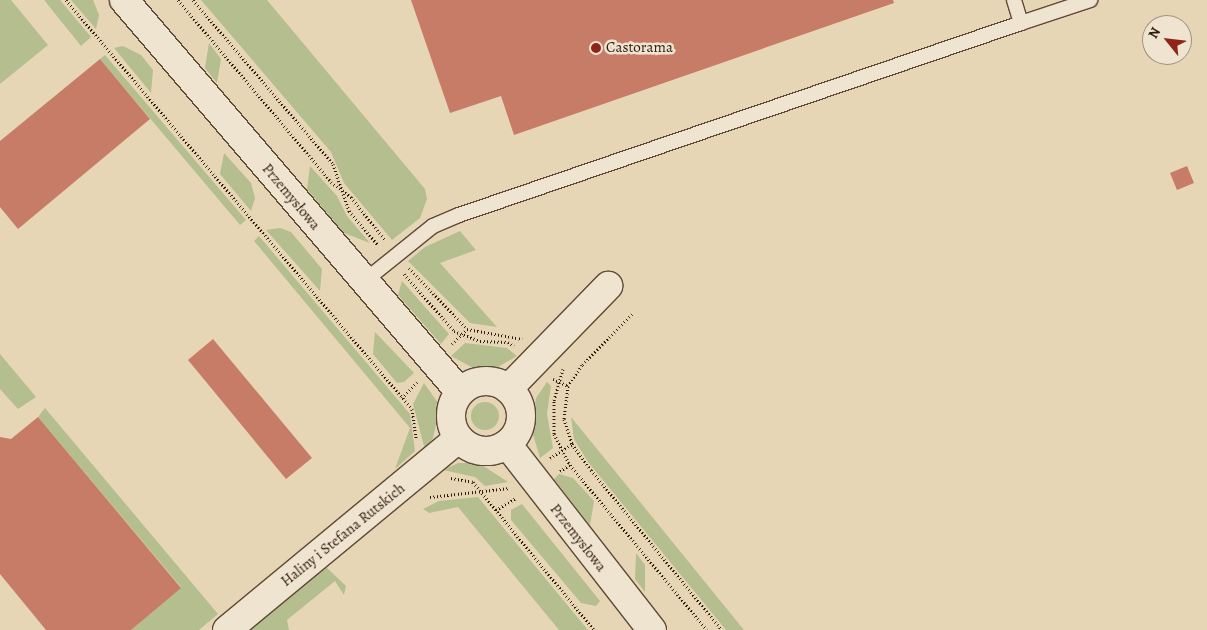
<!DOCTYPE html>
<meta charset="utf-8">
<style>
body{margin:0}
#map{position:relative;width:1207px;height:630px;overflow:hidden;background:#e7d6b6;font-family:Alegreya,serif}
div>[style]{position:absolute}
.green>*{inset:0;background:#b4be8f}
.round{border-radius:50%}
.building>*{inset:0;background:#c67c66}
.path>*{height:3px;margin-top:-1.5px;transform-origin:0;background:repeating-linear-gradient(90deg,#301c0c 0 1px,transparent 0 3.5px)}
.roads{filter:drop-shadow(1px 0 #5e4a36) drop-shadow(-1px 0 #5e4a36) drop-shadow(0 1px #5e4a36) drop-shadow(0 -1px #5e4a36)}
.service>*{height:14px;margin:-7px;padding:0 7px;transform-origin:7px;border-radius:7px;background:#efe4d0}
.minor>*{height:28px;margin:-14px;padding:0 14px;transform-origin:14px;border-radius:14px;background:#efe4d0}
.minor>.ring{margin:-14px;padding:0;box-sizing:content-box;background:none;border:28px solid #efe4d0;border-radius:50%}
.dots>*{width:14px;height:14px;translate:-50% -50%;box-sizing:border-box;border:2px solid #efe4d0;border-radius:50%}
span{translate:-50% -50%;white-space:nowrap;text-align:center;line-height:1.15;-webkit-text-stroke:5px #efe4d0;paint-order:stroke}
.poi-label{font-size:15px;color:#301c0c}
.left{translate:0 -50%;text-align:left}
.street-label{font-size:15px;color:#301c0c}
.north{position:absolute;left:1142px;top:15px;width:50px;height:50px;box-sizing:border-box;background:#efe4d0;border:1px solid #a39482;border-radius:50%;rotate:299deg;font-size:14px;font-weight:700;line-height:20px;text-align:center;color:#301c0c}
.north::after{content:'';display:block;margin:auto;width:18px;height:22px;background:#8f2418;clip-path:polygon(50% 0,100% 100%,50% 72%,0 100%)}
</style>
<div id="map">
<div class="green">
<div style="clip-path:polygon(0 0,11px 0,48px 45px,0 84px)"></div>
<div style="clip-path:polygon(44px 0,60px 0,91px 37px,81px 46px)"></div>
<div style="clip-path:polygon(71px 0,93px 0,99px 15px,96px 29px)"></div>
<div style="clip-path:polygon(201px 0,267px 0,425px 189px,427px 199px,420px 218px,392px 240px,344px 183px,331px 152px)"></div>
<div style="clip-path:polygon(209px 43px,221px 59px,217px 83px,205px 68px)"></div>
<div style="clip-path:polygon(123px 46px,141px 55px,153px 70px,151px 93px,114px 48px)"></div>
<div style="clip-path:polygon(105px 55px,246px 220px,240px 225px,100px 59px)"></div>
<div style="clip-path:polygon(224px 153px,251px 183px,255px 198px,251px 211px,220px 174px)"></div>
<div style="clip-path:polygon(310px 166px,337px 196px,347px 216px,370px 243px,344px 233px,307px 189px)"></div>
<div style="clip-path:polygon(280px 228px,291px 232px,322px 269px,320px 291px,266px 230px)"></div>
<div style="clip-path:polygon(460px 231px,476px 250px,440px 263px,497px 327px,470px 323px,408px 261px,425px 247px)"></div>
<div style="clip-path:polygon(259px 236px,410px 414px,415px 451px,395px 469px,410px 428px,254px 241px)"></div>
<div style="clip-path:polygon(402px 281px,449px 334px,441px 344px,398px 295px)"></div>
<div style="clip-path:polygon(375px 332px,414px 373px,404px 382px,397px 383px,373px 354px)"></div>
<div style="clip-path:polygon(465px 343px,507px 348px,517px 356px,498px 367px,475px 369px,451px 356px)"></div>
<div style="clip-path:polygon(0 354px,36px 397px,18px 409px,0 389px)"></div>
<div style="clip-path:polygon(547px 382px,551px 386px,547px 414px,553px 448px,540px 458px,532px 431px,536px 398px)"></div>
<div style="clip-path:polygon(424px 383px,438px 403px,439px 412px,433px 438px,425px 450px,413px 404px)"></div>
<div class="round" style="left:471px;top:402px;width:28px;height:28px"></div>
<div style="clip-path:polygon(45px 408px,218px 614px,199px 630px,131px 630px,181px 587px,38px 417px)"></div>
<div style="clip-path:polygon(571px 417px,744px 630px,726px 630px,588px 462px,574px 439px)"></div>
<div style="clip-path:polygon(458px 463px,479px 463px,508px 482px,485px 486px,475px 477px,443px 470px)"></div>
<div style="clip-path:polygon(559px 474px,573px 478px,594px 501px,590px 525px,554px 479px)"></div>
<div style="clip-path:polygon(478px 497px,588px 630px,559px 630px,458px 507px,429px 513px,423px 509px,439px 501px)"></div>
<div style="clip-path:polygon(522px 504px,600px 601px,596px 606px,581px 603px,511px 520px,511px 510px)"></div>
<div style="clip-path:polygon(636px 553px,645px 565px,645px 592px,635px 579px)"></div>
<div style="clip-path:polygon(326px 567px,346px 586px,344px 595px,335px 581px,287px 620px,289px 630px,250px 630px)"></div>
</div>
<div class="building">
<div style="clip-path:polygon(411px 0,893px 0,894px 3px,514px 135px,501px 96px,450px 113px)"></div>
<div style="clip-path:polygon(100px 59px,150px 119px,18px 229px,0 207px,0 141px)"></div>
<div style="clip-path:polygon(1187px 166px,1194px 183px,1177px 190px,1170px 173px)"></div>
<div style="clip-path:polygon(213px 339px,312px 458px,286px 479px,188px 360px)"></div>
<div style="clip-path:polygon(38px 417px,181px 588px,131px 630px,46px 630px,0 574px,0 437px,11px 439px)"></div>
</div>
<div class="path">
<div style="left:66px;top:0;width:536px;rotate:49.77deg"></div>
<div style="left:412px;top:409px;width:30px;rotate:82deg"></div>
<div style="left:178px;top:0;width:238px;rotate:49.9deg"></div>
<div style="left:331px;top:182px;width:25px;rotate:37deg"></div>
<div style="left:351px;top:197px;width:55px;rotate:51.7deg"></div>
<div style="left:193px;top:0;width:216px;rotate:49.5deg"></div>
<div style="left:333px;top:164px;width:50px;rotate:71.2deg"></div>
<div style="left:349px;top:211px;width:45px;rotate:49.5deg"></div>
<div style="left:409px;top:268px;width:84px;rotate:46.4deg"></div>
<div style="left:467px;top:329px;width:56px;rotate:10.3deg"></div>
<div style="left:404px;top:274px;width:76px;rotate:48.7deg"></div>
<div style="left:454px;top:331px;width:28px;rotate:21deg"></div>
<div style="left:480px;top:341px;width:28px;rotate:2deg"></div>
<div style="left:508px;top:342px;width:7px;rotate:34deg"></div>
<div style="left:632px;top:314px;width:71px;rotate:134.4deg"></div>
<div style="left:582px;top:365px;width:25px;rotate:124deg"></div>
<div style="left:568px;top:386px;width:33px;rotate:97deg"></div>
<div style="left:564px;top:419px;width:26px;rotate:72deg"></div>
<div style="left:572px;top:444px;width:32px;rotate:54deg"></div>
<div style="left:591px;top:470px;width:207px;rotate:50.7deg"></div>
<div style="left:452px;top:344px;width:21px;rotate:-45deg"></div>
<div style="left:563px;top:369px;width:33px;rotate:106deg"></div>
<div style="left:554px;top:401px;width:33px;rotate:90deg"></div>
<div style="left:554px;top:434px;width:35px;rotate:63deg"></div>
<div style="left:570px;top:465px;width:214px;rotate:50.3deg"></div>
<div style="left:553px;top:379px;width:17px;rotate:25deg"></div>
<div style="left:402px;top:398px;width:22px;rotate:-47deg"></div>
<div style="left:550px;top:458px;width:26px;rotate:-32deg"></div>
<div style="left:560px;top:471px;width:12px;rotate:-31deg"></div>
<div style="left:451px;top:478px;width:22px;rotate:10deg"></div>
<div style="left:473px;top:482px;width:191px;rotate:50.7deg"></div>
<div style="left:430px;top:497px;width:80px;rotate:-6.5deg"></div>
<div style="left:496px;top:510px;width:23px;rotate:-31deg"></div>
</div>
<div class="roads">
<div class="service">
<div style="left:1021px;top:23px;width:73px;rotate:-18.4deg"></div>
<div style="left:362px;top:283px;width:91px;rotate:-38.8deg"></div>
<div style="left:433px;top:226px;width:28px;rotate:-23deg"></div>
<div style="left:459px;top:215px;width:594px;rotate:-18.86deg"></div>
<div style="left:1021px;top:23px;width:24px;rotate:-107deg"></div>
</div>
<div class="minor">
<div style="left:124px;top:0;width:516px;rotate:49.4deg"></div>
<div class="ring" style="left:451px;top:381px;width:42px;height:42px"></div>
<div style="left:508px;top:389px;width:144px;rotate:-45.8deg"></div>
<div style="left:507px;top:444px;width:236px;rotate:52.1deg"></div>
<div style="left:227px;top:630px;width:301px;rotate:-39.6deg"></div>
</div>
</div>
<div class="dots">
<div style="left:596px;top:48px;background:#8f2418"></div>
</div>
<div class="poi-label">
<span class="left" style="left:606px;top:48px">Castorama</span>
</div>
<div class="street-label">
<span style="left:291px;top:197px;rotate:50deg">Przemysłowa</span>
<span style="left:343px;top:535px;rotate:-39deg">Haliny i Stefana Rutskich</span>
<span style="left:578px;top:538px;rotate:52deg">Przemysłowa</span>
</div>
<div class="north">N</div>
</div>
